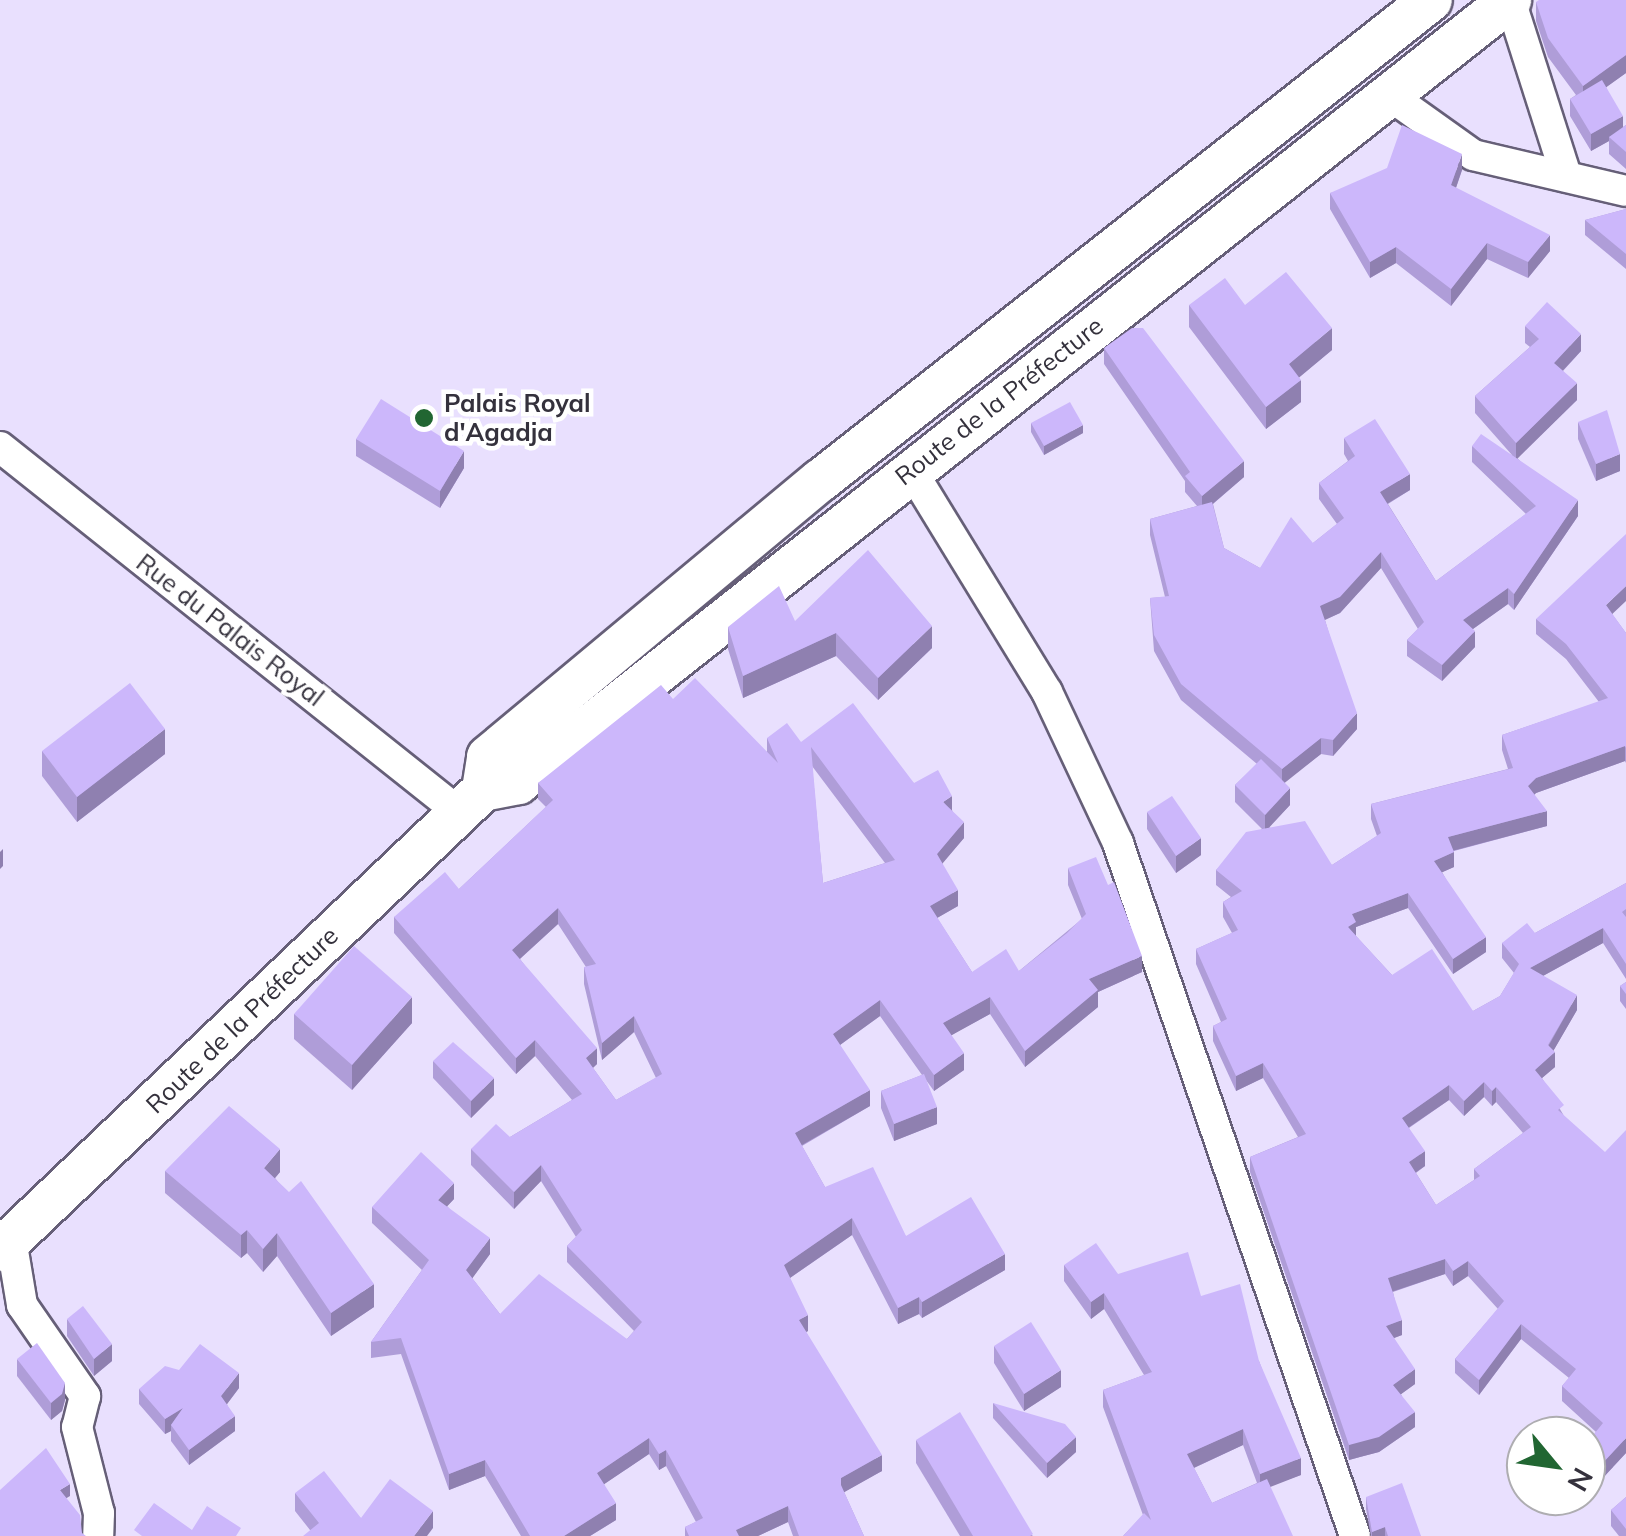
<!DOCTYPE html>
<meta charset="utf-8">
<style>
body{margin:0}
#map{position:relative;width:1626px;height:1536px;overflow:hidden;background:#e9e0fe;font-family:Mulish,sans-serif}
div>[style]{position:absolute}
.roads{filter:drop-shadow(2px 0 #665f78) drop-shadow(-2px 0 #665f78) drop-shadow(0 2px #665f78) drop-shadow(0 -2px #665f78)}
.street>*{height:30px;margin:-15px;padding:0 15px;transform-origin:15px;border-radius:15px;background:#fff}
.secondary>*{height:42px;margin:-21px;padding:0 21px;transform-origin:21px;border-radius:21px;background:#fff}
.wall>*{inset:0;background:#af9dd8}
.shaded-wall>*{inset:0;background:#8f80b0}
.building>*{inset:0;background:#ccb7fb}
.dots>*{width:28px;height:28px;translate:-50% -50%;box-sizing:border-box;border:5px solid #fff;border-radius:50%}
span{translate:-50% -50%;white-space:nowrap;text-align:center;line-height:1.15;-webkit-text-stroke:9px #fff;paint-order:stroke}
.street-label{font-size:25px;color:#34313c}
.poi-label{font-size:25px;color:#34313c;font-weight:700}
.left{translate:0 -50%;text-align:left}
.north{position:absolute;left:1506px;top:1416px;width:100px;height:100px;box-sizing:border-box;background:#fff;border:2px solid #aeadb1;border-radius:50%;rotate:119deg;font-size:28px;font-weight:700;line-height:40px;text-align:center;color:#34313c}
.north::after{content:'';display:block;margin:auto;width:35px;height:45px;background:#216632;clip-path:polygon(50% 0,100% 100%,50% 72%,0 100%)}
</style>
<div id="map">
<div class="roads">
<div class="street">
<div style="left:1510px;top:0;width:185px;rotate:72.3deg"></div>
<div style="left:1389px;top:95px;width:103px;rotate:35.5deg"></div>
<div style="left:1473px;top:155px;width:157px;rotate:13.2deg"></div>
<div style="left:0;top:447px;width:588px;rotate:38.51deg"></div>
<div style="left:911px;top:470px;width:260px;rotate:58.5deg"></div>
<div style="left:1047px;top:692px;width:167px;rotate:64.8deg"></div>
<div style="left:1118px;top:843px;width:732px;rotate:71.12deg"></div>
<div style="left:11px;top:1239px;width:67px;rotate:80.5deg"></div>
<div style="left:22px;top:1305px;width:111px;rotate:55.3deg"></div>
<div style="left:85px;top:1396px;width:32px;rotate:104deg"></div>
<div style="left:77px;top:1427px;width:89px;rotate:75.7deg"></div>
<div style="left:99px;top:1513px;width:23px;rotate:92deg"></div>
</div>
<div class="secondary">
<div style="left:483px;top:790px;width:33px;rotate:-81deg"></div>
<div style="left:488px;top:757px;width:433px;rotate:-39.8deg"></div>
<div style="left:821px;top:480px;width:776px;rotate:-38.2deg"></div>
<div style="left:0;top:1250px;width:667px;rotate:-43.6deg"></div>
<div style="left:483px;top:790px;width:36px;rotate:-11deg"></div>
<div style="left:518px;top:783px;width:1264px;rotate:-38.28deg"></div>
</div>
</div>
<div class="wall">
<div style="clip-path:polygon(1626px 0,1626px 73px,1606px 87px,1623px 127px,1626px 125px,1626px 169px,1609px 154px,1609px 141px,1591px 151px,1570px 116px,1570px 99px,1576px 95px,1548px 57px,1536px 21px,1536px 2px)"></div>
<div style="clip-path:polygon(1462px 170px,1456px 188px,1550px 251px,1528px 278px,1487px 259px,1451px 306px,1396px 263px,1370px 278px,1330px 209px,1330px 193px)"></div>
<div style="clip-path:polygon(1626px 209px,1626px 269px,1585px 235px,1585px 220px)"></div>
<div style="clip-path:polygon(1189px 305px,1245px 305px,1332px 350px,1299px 377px,1301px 402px,1266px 429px,1189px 327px)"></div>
<div style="clip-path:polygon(evenodd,1525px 326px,1581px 351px,1563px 371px,1577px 400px,1517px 458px,1578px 516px,1514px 610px,1508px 604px,1473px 629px,1475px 647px,1442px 681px,1407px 656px,1407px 640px,1418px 629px,1381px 568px,1340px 613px,1325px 620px,1357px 729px,1333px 756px,1321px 754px,1284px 782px,1290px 805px,1269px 827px,1332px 865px,1377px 836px,1371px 819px,1371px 804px,1508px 769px,1502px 750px,1502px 735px,1599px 702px,1566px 659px,1536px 634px,1536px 619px,1612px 614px,1626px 633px,1626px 763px,1625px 761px,1536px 793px,1534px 795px,1547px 826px,1454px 851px,1454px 867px,1442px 872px,1486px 952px,1453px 974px,1408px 908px,1356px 927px,1356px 936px,1392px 975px,1473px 1011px,1500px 996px,1514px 973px,1502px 958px,1502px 943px,1535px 933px,1626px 883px,1626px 979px,1603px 943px,1543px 976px,1577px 1010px,1553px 1051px,1555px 1067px,1542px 1078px,1564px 1116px,1626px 1453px,1586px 1496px,1586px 1444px,1596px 1432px,1562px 1401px,1562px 1386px,1569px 1378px,1521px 1339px,1479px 1395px,1455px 1373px,1455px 1359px,1498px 1309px,1468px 1276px,1453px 1286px,1445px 1274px,1393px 1292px,1402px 1335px,1394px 1338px,1415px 1384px,1401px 1394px,1415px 1427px,1379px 1452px,1349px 1460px,1250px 1172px,1250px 1157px,1298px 1137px,1263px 1078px,1236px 1091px,1213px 1041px,1213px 1026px,1221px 1022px,1196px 964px,1196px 949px,1232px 933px,1223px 917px,1223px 902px,1231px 897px,1216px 885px,1216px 870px,1262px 829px,1235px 802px,1235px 785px,1257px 764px,1181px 700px,1154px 651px,1150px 598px,1165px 597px,1150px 535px,1150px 519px,1197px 506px,1185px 492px,1185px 481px,1104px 364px,1104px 348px,1244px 477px,1213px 504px,1224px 548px,1260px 568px,1313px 543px,1337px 524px,1319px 499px,1319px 483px,1348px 461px,1344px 454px,1344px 438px,1410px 490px,1388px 504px,1436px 581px,1526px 514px,1472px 462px,1472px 446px,1512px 455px,1475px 413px,1475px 396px,1530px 347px,1525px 343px,1525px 326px,1484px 1097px,1492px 1106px,1496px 1102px,1523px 1133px,1474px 1169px,1474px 1180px,1436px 1205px,1416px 1173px,1425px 1166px,1409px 1128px,1449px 1100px,1464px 1116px,1484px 1097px)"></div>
<div style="clip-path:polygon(1578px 422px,1620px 471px,1596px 481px,1578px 439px)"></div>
<div style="clip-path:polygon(1031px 423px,1083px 433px,1044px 455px,1031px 432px)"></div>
<div style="clip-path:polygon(356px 439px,464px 468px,440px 508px,356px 456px)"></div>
<div style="clip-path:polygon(795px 621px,932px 648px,878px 700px,836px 656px,743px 698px,728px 649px,728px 627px)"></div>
<div style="clip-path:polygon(evenodd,673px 699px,767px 752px,767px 738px,801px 742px,914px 783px,952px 810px,964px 838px,942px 863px,958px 906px,937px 918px,972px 972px,1019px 971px,1082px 919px,1068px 885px,1068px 868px,1142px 972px,1098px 992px,1098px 1007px,1025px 1067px,990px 1014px,951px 1035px,964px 1070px,934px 1091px,926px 1080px,937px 1124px,894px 1141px,881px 1108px,881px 1091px,922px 1075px,880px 1016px,840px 1045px,870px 1106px,802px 1146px,825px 1187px,906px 1236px,1005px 1270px,922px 1318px,919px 1314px,898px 1324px,852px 1235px,790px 1278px,808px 1331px,806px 1332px,882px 1471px,844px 1492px,864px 1536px,793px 1536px,788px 1522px,758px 1536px,685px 1536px,685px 1527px,696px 1522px,666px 1466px,659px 1470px,649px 1454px,604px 1484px,616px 1520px,590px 1536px,521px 1536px,485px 1476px,449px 1490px,401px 1354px,371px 1358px,371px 1342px,422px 1270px,372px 1223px,372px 1207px,454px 1199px,447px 1206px,490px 1254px,472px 1278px,500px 1314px,627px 1339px,634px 1331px,567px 1262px,567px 1246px,576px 1237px,541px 1181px,514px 1209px,471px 1165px,471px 1149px,510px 1137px,572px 1100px,535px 1056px,516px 1074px,394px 933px,394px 917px,459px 889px,546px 807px,538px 799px,538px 783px,673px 699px,812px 766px,885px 863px,823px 883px,812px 766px,673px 699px,558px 924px,586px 967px,584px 967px,584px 984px,602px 1060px,634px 1032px,656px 1078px,616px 1100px,593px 1068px,597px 1064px,520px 959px,558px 924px)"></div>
<div style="clip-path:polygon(42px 751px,165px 754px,77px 822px,42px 776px)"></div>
<div style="clip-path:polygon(1147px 812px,1201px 855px,1176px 873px,1147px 829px)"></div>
<div style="clip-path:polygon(1626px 982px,1626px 1009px,1620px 1001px,1620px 986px)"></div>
<div style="clip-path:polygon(294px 1014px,412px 1023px,352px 1090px,294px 1039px)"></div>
<div style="clip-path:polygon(433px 1061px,494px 1095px,471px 1118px,433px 1078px)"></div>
<div style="clip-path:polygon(165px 1171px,280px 1172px,275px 1178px,374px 1307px,331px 1336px,277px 1256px,263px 1272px,247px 1253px,241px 1258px,165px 1193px)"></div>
<div style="clip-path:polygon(evenodd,1064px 1265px,1118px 1274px,1201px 1296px,1259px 1361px,1301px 1475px,1123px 1536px,1143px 1515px,1103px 1407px,1103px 1390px,1144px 1375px,1104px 1309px,1091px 1319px,1064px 1281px,1064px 1265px,1243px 1445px,1257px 1483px,1212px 1503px,1194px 1468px,1243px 1445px)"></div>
<div style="clip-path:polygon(67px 1319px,112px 1361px,94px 1376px,67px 1336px)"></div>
<div style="clip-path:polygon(994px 1346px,1061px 1387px,1024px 1411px,994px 1363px)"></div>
<div style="clip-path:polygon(17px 1359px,65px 1400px,62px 1411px,51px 1420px,17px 1376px)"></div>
<div style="clip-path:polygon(239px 1388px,227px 1404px,235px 1431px,189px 1465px,171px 1441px,171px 1431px,165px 1434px,139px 1404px,139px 1389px)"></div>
<div style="clip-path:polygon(993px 1403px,1076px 1452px,1047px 1478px,993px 1418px)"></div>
<div style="clip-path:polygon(916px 1440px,1033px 1536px,960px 1536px,916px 1463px)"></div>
<div style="clip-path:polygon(295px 1493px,361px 1518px,433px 1528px,310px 1530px,295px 1511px)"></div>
<div style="clip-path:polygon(1552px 1496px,1586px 1496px,1569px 1514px,1552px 1498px)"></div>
<div style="clip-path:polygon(1366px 1497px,1421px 1536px,1371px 1536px,1366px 1509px)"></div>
<div style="clip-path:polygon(1626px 1497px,1626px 1536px,1619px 1536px,1611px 1526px,1611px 1510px)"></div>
</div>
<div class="shaded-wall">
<div style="clip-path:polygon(1626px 55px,1626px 73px,1583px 104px,1583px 86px)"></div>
<div style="clip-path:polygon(1623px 116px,1623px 133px,1609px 137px,1609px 141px,1591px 151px,1591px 134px)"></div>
<div style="clip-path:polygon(1462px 154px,1462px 170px,1451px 202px,1451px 185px)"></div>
<div style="clip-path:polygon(1550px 235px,1550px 251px,1528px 278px,1528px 262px)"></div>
<div style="clip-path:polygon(1487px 243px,1487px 259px,1451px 306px,1451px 289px)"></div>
<div style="clip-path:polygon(1396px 247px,1396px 263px,1370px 278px,1370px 262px)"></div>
<div style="clip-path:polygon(1332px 328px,1332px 350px,1289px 386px,1289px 364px)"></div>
<div style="clip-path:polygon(1581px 334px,1581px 351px,1554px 380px,1554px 363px)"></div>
<div style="clip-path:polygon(1301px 380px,1301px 402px,1266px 429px,1266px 407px)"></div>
<div style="clip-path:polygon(1577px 383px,1577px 400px,1516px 460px,1516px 443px)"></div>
<div style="clip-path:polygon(1083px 425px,1083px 433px,1044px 455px,1044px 446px)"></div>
<div style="clip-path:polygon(464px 451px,464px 468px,440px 508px,440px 491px)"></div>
<div style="clip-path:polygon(1620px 454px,1620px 471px,1596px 481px,1596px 464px)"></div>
<div style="clip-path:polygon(1244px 461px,1244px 477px,1202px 513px,1202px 496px)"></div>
<div style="clip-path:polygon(1410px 474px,1410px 490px,1380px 508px,1380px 492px)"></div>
<div style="clip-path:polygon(1578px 500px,1578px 516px,1514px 610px,1514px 594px)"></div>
<div style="clip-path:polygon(1381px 552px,1381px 568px,1340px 613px,1320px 622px,1320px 606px)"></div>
<div style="clip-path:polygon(1626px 586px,1626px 601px,1606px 620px,1606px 605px)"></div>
<div style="clip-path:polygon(1508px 588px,1508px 604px,1463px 636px,1463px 620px)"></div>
<div style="clip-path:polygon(932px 626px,932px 648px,878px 700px,878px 678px)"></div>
<div style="clip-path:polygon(1475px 631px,1475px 647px,1442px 681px,1442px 665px)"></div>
<div style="clip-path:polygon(836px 633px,836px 656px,743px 698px,743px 676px)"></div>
<div style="clip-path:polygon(1357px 713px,1357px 729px,1333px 756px,1333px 740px)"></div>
<div style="clip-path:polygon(165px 729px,165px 754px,77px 822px,77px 797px)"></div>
<div style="clip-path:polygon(1321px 738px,1321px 754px,1282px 785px,1282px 769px)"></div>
<div style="clip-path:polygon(1625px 746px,1625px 761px,1536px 793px,1528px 801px,1528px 786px,1536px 778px)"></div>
<div style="clip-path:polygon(1290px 788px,1290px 805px,1265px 832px,1265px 815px)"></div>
<div style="clip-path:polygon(952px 796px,952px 813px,943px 802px)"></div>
<div style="clip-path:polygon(1547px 811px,1547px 826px,1448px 852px,1448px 837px)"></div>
<div style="clip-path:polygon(964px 822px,964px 838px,937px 870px,937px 854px)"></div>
<div style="clip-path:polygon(1201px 838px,1201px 855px,1176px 873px,1176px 856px)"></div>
<div style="clip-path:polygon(3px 849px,3px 866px,0 869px,0 852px)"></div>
<div style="clip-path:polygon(1454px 852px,1454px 867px,1434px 876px,1434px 861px)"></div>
<div style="clip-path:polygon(958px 890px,958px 906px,930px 922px,930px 906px)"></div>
<div style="clip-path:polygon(1408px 893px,1408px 908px,1356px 927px,1356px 937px,1348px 927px,1352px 914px)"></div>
<div style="clip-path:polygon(558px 908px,558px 924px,512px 966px,512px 950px)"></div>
<div style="clip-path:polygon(1603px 928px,1603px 943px,1530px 983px,1530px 968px)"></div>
<div style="clip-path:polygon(1486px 937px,1486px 952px,1453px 974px,1453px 959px)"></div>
<div style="clip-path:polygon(1142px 956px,1142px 972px,1098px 992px,1098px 1007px,1025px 1067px,1025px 1051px,1089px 979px)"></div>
<div style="clip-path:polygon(1577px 995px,1577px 1010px,1551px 1055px,1555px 1052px,1555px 1067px,1535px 1084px,1535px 1070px)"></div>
<div style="clip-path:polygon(412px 997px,412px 1023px,352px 1090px,352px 1065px)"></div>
<div style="clip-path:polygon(990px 997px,990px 1014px,943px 1040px,943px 1023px)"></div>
<div style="clip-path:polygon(880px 1000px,880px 1016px,833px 1050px,833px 1034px)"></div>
<div style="clip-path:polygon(634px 1016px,634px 1032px,602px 1060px,602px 1043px)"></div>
<div style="clip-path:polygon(535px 1040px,535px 1056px,516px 1074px,516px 1058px)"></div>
<div style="clip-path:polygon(597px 1048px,597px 1064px,586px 1074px,586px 1058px)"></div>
<div style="clip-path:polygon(964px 1053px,964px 1070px,934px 1091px,934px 1075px)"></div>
<div style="clip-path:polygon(1263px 1063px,1263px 1078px,1236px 1091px,1236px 1076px)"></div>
<div style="clip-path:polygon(494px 1078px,494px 1095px,471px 1118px,471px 1101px)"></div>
<div style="clip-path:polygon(1484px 1082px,1484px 1097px,1464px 1116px,1464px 1101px)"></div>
<div style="clip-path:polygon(1449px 1085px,1449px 1100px,1402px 1132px,1402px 1118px)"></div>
<div style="clip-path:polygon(1496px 1087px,1496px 1102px,1492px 1106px,1492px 1091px)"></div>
<div style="clip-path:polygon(870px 1090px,870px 1106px,795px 1149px,795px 1133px)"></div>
<div style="clip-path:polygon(937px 1107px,937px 1124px,894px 1141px,894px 1124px)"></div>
<div style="clip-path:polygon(280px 1149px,280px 1172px,264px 1191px,264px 1168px)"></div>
<div style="clip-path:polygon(1425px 1151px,1425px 1166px,1409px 1177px,1409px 1162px)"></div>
<div style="clip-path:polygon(541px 1165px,541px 1181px,514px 1209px,514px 1192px)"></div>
<div style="clip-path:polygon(454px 1183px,454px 1199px,438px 1216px,438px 1200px)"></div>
<div style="clip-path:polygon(852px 1218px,852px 1235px,784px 1282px,784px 1265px)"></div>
<div style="clip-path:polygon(247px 1230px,247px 1253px,241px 1258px,241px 1235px)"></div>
<div style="clip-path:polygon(277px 1233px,277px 1256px,263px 1272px,263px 1249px)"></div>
<div style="clip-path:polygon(490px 1238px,490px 1254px,466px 1287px,466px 1270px)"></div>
<div style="clip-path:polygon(1005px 1254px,1005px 1270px,922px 1318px,922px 1302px)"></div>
<div style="clip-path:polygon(1445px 1259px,1445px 1274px,1388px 1293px,1388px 1278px)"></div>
<div style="clip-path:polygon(1468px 1261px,1468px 1276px,1453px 1286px,1453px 1271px)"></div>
<div style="clip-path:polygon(374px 1284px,374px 1307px,331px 1336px,331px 1313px)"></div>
<div style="clip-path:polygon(1104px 1293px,1104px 1309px,1091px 1319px,1091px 1302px)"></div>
<div style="clip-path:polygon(919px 1297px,919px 1314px,898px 1324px,898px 1308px)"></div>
<div style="clip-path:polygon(808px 1315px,808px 1331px,799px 1336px,799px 1320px)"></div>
<div style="clip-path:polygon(1402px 1320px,1402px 1335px,1386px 1341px,1386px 1326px)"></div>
<div style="clip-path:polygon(1521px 1324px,1521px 1339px,1479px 1395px,1479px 1380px)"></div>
<div style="clip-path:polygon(112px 1344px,112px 1361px,94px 1376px,94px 1359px)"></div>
<div style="clip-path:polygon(1415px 1369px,1415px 1384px,1393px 1400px,1393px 1385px)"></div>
<div style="clip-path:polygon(1061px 1370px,1061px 1387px,1024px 1411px,1024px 1394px)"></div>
<div style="clip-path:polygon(239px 1373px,239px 1388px,221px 1412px,221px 1396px)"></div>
<div style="clip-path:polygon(65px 1383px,65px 1400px,62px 1411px,51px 1420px,51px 1403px)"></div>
<div style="clip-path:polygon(183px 1408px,171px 1425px,171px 1431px,165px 1434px,165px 1419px)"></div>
<div style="clip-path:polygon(1415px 1412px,1415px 1427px,1379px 1452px,1349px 1460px,1349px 1445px)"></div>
<div style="clip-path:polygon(235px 1416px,235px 1431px,189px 1465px,189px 1450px)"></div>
<div style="clip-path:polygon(1243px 1429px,1243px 1445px,1187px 1471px,1187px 1454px)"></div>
<div style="clip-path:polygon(1076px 1437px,1076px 1452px,1047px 1478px,1047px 1463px)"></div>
<div style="clip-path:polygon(649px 1438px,649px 1454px,597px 1489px,597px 1473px)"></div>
<div style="clip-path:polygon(1626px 1438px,1626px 1453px,1586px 1496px,1586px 1481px)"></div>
<div style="clip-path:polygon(666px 1450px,666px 1466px,659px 1470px,659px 1454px)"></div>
<div style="clip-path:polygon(882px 1455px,882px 1471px,841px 1494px,841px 1478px)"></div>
<div style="clip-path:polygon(1301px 1458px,1301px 1475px,1260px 1491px,1260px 1474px)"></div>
<div style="clip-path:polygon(485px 1460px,485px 1476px,449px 1490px,449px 1474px)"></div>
<div style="clip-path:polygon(70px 1484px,70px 1496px,60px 1502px,60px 1490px)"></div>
<div style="clip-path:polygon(1572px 1496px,1586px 1496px,1569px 1514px,1569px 1499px)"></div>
<div style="clip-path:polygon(616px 1503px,616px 1520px,590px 1536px,564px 1536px)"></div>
<div style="clip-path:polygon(788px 1506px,788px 1522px,758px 1536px,736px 1536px,736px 1530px)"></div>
<div style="clip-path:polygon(433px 1511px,433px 1528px,427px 1536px,414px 1536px)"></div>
<div style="clip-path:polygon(1385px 1527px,1385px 1536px,1372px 1536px,1372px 1532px)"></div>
</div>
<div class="building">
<div style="clip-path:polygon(1539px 0,1626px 0,1626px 55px,1583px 86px,1548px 38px,1536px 2px)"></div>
<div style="clip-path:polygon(1602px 80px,1623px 116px,1591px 134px,1570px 99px)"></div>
<div style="clip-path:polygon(1402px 125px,1462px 154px,1451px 185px,1550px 235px,1528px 262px,1487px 243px,1451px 289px,1396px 247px,1370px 262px,1330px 193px,1387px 168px)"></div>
<div style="clip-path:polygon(1626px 125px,1626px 152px,1609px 137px)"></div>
<div style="clip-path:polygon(1626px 209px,1626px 254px,1585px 220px)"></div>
<div style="clip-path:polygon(1286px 272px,1332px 328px,1289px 364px,1301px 380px,1266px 407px,1189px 305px,1225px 278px,1245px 305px)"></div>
<div style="clip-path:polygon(1547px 302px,1581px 334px,1554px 363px,1577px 383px,1516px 443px,1475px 396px,1539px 339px,1525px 326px)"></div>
<div style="clip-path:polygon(1132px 328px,1143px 328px,1244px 461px,1202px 496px,1185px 476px,1190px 472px,1104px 348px)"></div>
<div style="clip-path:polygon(381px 399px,464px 451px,440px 491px,356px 439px)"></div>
<div style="clip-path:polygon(1070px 402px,1083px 425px,1044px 446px,1031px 423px)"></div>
<div style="clip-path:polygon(1607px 410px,1620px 454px,1596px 464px,1578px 422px)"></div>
<div style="clip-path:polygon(1375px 419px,1410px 474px,1380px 492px,1436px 581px,1536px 506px,1472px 446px,1481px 434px,1578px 500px,1514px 594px,1508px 588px,1463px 620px,1475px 631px,1442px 665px,1407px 640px,1424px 622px,1381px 552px,1340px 597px,1320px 606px,1357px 713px,1333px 740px,1321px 738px,1282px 769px,1181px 684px,1154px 635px,1150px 598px,1169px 596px,1150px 519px,1212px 502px,1224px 548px,1260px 568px,1291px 517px,1313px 543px,1344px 518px,1319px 483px,1355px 456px,1344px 438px)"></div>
<div style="clip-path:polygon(evenodd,1626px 534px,1626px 586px,1606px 605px,1626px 633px,1626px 748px,1625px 746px,1536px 778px,1528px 786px,1547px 811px,1448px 837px,1454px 852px,1434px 861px,1486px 937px,1453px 959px,1408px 893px,1352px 914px,1356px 922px,1348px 927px,1392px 975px,1432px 949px,1473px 1011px,1500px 996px,1519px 964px,1502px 943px,1527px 923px,1535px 933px,1626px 883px,1626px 909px,1622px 912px,1626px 917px,1626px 964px,1603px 928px,1530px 968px,1577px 995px,1548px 1045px,1555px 1052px,1535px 1070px,1564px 1105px,1558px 1110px,1605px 1152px,1626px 1130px,1626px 1438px,1586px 1481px,1586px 1444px,1603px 1423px,1562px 1386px,1576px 1369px,1521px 1324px,1479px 1380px,1455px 1359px,1504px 1301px,1468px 1261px,1453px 1271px,1445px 1259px,1388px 1278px,1402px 1320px,1386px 1326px,1415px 1369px,1393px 1385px,1415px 1412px,1379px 1437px,1349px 1445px,1250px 1157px,1306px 1134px,1263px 1063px,1236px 1076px,1213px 1026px,1227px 1019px,1196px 949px,1238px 930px,1223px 902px,1242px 891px,1216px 870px,1246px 832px,1305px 821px,1332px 865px,1381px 833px,1371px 804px,1513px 768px,1502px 735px,1608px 698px,1566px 644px,1536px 619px,1626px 534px,1484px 1082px,1492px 1091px,1496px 1087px,1531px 1127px,1474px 1169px,1480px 1176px,1436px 1205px,1409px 1162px,1425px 1151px,1402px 1118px,1449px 1085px,1464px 1101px,1484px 1082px)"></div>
<div style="clip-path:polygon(868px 550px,932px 626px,878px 678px,836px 633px,743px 676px,728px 627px,779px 586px,795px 621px)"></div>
<div style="clip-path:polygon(evenodd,695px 678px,778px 763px,767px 738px,787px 723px,801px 742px,853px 703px,914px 783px,938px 770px,952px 796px,943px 802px,964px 822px,937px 854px,958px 890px,930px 906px,972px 972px,1006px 949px,1019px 971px,1067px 933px,1086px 914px,1068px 868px,1096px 857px,1108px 885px,1114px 882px,1142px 956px,1089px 979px,1098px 990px,1025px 1051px,990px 997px,943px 1023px,964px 1053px,934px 1075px,880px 1000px,833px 1034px,870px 1090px,795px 1133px,825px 1187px,873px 1167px,906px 1236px,971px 1197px,1005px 1254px,922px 1302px,919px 1297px,898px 1308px,852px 1218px,784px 1265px,808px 1315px,799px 1320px,882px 1455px,841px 1478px,841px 1485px,864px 1536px,799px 1536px,788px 1506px,736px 1530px,739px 1536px,689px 1536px,685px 1527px,703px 1518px,666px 1450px,659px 1454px,649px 1438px,597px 1473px,616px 1503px,564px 1536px,530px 1536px,485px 1460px,449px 1474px,401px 1338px,371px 1342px,429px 1260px,372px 1207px,421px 1152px,454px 1183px,438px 1200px,490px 1238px,466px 1270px,500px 1314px,539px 1274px,627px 1339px,642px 1322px,567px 1246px,582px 1230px,541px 1165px,514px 1192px,471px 1149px,496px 1124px,510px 1137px,582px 1094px,535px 1040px,516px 1058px,394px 917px,445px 872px,459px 889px,553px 800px,538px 783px,661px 685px,673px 699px,695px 678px,811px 747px,895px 860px,823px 883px,811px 747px,695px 678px,558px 908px,596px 964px,584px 967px,602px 1043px,634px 1016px,662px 1074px,616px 1100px,586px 1058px,597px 1048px,512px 950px,558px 908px)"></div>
<div style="clip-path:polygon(130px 683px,165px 729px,77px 797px,42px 751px)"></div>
<div style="clip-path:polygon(1261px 759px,1290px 788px,1265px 815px,1235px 785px)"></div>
<div style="clip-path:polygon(1172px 796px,1201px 838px,1176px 856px,1147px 812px)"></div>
<div style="clip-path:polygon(354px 946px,412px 997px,352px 1065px,294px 1014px)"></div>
<div style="clip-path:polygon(1626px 982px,1626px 994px,1620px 986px)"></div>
<div style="clip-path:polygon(453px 1042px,494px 1078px,471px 1101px,433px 1061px)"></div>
<div style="clip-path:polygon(924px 1074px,937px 1107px,894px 1124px,881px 1091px)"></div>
<div style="clip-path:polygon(229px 1106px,280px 1149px,264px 1168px,289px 1192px,301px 1181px,374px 1284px,331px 1313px,277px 1233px,263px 1249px,247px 1230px,241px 1235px,165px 1171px)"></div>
<div style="clip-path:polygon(1096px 1243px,1118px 1274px,1188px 1252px,1201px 1296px,1240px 1284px,1259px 1361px,1301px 1458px,1260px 1474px,1243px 1429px,1187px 1454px,1212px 1503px,1267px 1479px,1293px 1536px,1123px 1536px,1144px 1513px,1151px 1520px,1103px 1390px,1152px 1372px,1104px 1293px,1091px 1302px,1064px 1265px)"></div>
<div style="clip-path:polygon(83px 1306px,112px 1344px,94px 1359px,67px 1319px)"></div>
<div style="clip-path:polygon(1031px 1322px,1061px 1370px,1024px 1394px,994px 1346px)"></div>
<div style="clip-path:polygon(37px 1343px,65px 1383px,62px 1394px,51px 1403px,17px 1359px)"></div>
<div style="clip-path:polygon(200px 1344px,239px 1373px,221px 1396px,235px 1416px,189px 1450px,171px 1425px,183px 1408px,165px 1419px,139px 1389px,165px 1366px,179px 1370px)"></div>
<div style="clip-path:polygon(993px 1403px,1065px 1424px,1076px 1437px,1047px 1463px)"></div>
<div style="clip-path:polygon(960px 1412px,1033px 1534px,1030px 1536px,973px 1536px,916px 1440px)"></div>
<div style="clip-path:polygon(46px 1448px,70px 1484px,60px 1490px,80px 1515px,82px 1533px,86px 1536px,0 1536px,0 1490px)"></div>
<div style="clip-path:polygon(324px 1471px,361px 1518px,390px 1479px,433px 1511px,414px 1536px,303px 1536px,319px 1523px,295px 1493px)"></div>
<div style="clip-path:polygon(1402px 1483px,1421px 1536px,1388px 1536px,1385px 1527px,1372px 1532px,1366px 1497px)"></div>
<div style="clip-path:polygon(1626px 1497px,1626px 1529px,1611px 1510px)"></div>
<div style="clip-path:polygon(154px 1503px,192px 1530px,207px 1506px,241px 1528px,236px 1536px,142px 1536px,134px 1530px)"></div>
</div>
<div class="dots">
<div style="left:424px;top:418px;background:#216632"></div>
</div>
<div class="street-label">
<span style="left:999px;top:401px;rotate:-38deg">Route de la Préfecture</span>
<span style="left:230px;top:630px;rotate:38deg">Rue du Palais Royal</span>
<span style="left:242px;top:1020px;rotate:-44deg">Route de la Préfecture</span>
</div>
<div class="poi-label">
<span class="left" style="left:444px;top:418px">Palais Royal<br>d'Agadja</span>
</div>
<div class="north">N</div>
</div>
